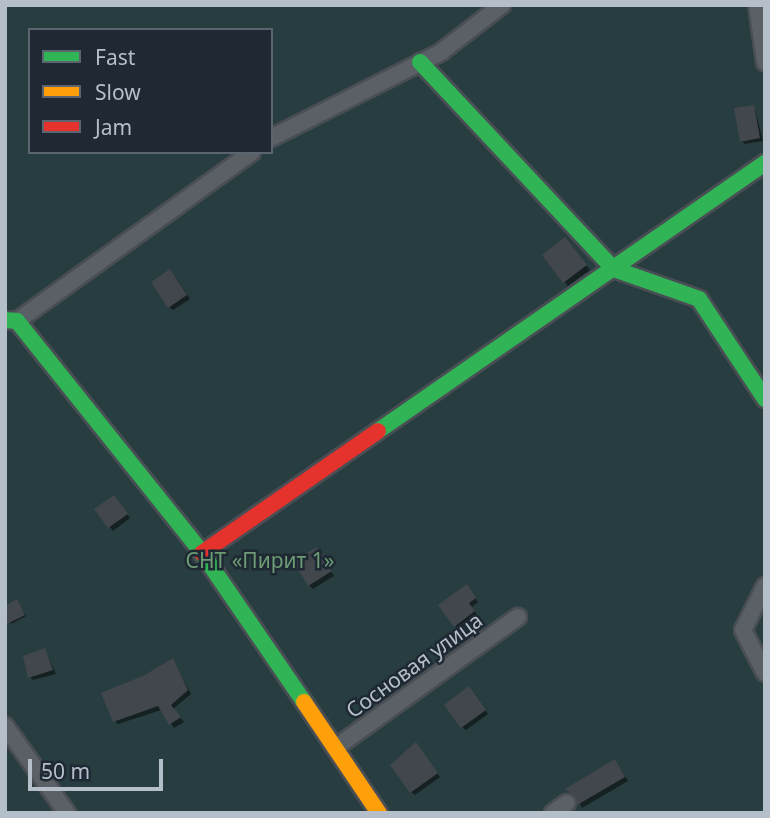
<!DOCTYPE html>
<meta charset="utf-8">
<style>
body{margin:0}
#map{position:relative;width:770px;height:818px;overflow:hidden;background:#2b3239;font-family:"Noto Sans",sans-serif}
div>[style]{position:absolute}
.green>*{inset:0;background:#283d3f}
.shadow>*{inset:0;background:#0007}
.building>*{inset:0;background:#42474e}
.roads{filter:drop-shadow(2px 0 #494e54) drop-shadow(-2px 0 #494e54) drop-shadow(0 2px #494e54) drop-shadow(0 -2px #494e54)}
.street>*{height:16px;margin:-8px;padding:0 8px;transform-origin:8px;border-radius:8px;background:#5b6067}
.fast>*{height:16px;margin:-8px;padding:0 8px;transform-origin:8px;border-radius:8px;background:#30b455}
.slow>*{height:16px;margin:-8px;padding:0 8px;transform-origin:8px;border-radius:8px;background:#ff9f0a}
.jam>*{height:16px;margin:-8px;padding:0 8px;transform-origin:8px;border-radius:8px;background:#e5322d}
span{translate:-50% -50%;white-space:nowrap;text-align:center;line-height:1.15;-webkit-text-stroke:5px #1e2934;paint-order:stroke}
.park-label{font-size:21px;color:#6c9b74}
.street-label{font-size:21px;color:#b5bfca}
.frame{position:absolute;inset:0;border:7px solid #b5bfca;pointer-events:none}
.legend{position:absolute;left:28px;top:28px;width:245px;height:126px;box-sizing:border-box;background:#1e2934;border:2px solid #5a6570;margin:0;padding:9px 12px;list-style:none;font-size:21px;color:#b5bfca}
.legend li{display:flex;align-items:center;gap:14px;height:35px}
.legend b{width:35px;border:2px solid #5a6570}
.scale{position:absolute;left:28px;top:759px;width:135px;height:32px;box-sizing:border-box;border:4px solid #b5bfca;border-top:0;padding-left:9px;font-size:21px;line-height:24px;white-space:nowrap;color:#b5bfca;-webkit-text-stroke:5px #1e2934;paint-order:stroke}
</style>
<div id="map">
<div class="green">
<div style="clip-path:polygon(evenodd,5px 5px,765px 5px,765px 813px,5px 813px,5px 5px,30px 30px,271px 30px,271px 152px,30px 152px,30px 30px)"></div>
</div>
<div class="shadow">
<div style="clip-path:polygon(754px 106px,763px 141px,745px 144px,741px 141px)"></div>
<div style="clip-path:polygon(569px 243px,590px 270px,568px 286px,544px 255px)"></div>
<div style="clip-path:polygon(174px 275px,190px 299px,173px 310px,169px 307px)"></div>
<div style="clip-path:polygon(117px 501px,130px 518px,113px 531px,96px 509px)"></div>
<div style="clip-path:polygon(320px 553px,334px 576px,313px 589px,309px 585px)"></div>
<div style="clip-path:polygon(470px 590px,478px 602px,472px 607px,478px 616px,459px 629px,455px 625px)"></div>
<div style="clip-path:polygon(18px 603px,26px 616px,11px 624px,10px 622px)"></div>
<div style="clip-path:polygon(45px 650px,56px 674px,33px 680px,30px 677px)"></div>
<div style="clip-path:polygon(173px 660px,191px 694px,173px 709px,184px 722px,174px 728px,161px 710px,118px 724px,115px 721px,146px 677px)"></div>
<div style="clip-path:polygon(473px 692px,488px 714px,466px 730px,462px 727px)"></div>
<div style="clip-path:polygon(419px 748px,440px 777px,415px 795px,411px 792px)"></div>
<div style="clip-path:polygon(615px 761px,628px 781px,582px 808px,577px 797px)"></div>
</div>
<div class="building">
<div style="clip-path:polygon(754px 105px,760px 138px,740px 142px,734px 108px)"></div>
<div style="clip-path:polygon(565px 237px,587px 265px,563px 283px,542px 255px)"></div>
<div style="clip-path:polygon(170px 269px,187px 295px,168px 308px,151px 282px)"></div>
<div style="clip-path:polygon(114px 495px,128px 514px,108px 528px,94px 509px)"></div>
<div style="clip-path:polygon(317px 547px,332px 571px,308px 586px,293px 561px)"></div>
<div style="clip-path:polygon(467px 584px,476px 598px,469px 603px,475px 611px,454px 627px,438px 605px)"></div>
<div style="clip-path:polygon(17px 599px,25px 615px,5px 625px,5px 606px)"></div>
<div style="clip-path:polygon(45px 648px,53px 670px,28px 678px,23px 656px)"></div>
<div style="clip-path:polygon(173px 658px,188px 690px,171px 705px,181px 717px,169px 725px,158px 706px,113px 722px,101px 693px,145px 675px)"></div>
<div style="clip-path:polygon(469px 686px,486px 710px,461px 728px,444px 705px)"></div>
<div style="clip-path:polygon(416px 742px,438px 773px,410px 793px,390px 765px)"></div>
<div style="clip-path:polygon(615px 759px,625px 777px,577px 805px,575px 796px,565px 789px)"></div>
</div>
<div class="roads">
<div class="street">
<div style="left:757px;top:5px;width:58px;rotate:82deg"></div>
<div style="left:271px;top:138px;width:191px;rotate:-26.8deg"></div>
<div style="left:441px;top:52px;width:77px;rotate:-37.6deg"></div>
<div style="left:17px;top:321px;width:289px;rotate:-35.7deg"></div>
<div style="left:765px;top:586px;width:49px;rotate:116.6deg"></div>
<div style="left:743px;top:630px;width:48px;rotate:62.9deg"></div>
<div style="left:5px;top:726px;width:107px;rotate:54.5deg"></div>
<div style="left:335px;top:748px;width:225px;rotate:-35.6deg"></div>
<div style="left:553px;top:813px;width:17px;rotate:-36deg"></div>
</div>
<div class="fast">
<div style="left:420px;top:62px;width:284px;rotate:46.9deg"></div>
<div style="left:614px;top:269px;width:90px;rotate:19.4deg"></div>
<div style="left:699px;top:299px;width:120px;rotate:56.6deg"></div>
<div style="left:5px;top:320px;width:12px;rotate:5deg"></div>
<div style="left:17px;top:321px;width:297px;rotate:51.4deg"></div>
<div style="left:202px;top:553px;width:181px;rotate:55.6deg"></div>
<div style="left:378px;top:431px;width:471px;rotate:-34.7deg"></div>
</div>
<div class="slow">
<div style="left:304px;top:702px;width:134px;rotate:56deg"></div>
</div>
<div class="jam">
<div style="left:202px;top:553px;width:214px;rotate:-34.7deg"></div>
</div>
</div>
<div class="park-label">
<span style="left:260px;top:560px">СНТ «Пирит 1»</span>
</div>
<div class="street-label">
<span style="left:414px;top:665px;rotate:-36deg">Сосновая улица</span>
</div>
<div class="frame"></div>
<ul class="legend">
<li><b style="height:9px;background:#30b455"></b>Fast</li>
<li><b style="height:9px;background:#ff9f0a"></b>Slow</li>
<li><b style="height:9px;background:#e5322d"></b>Jam</li>
</ul>
<div class="scale">50 m</div>
</div>
